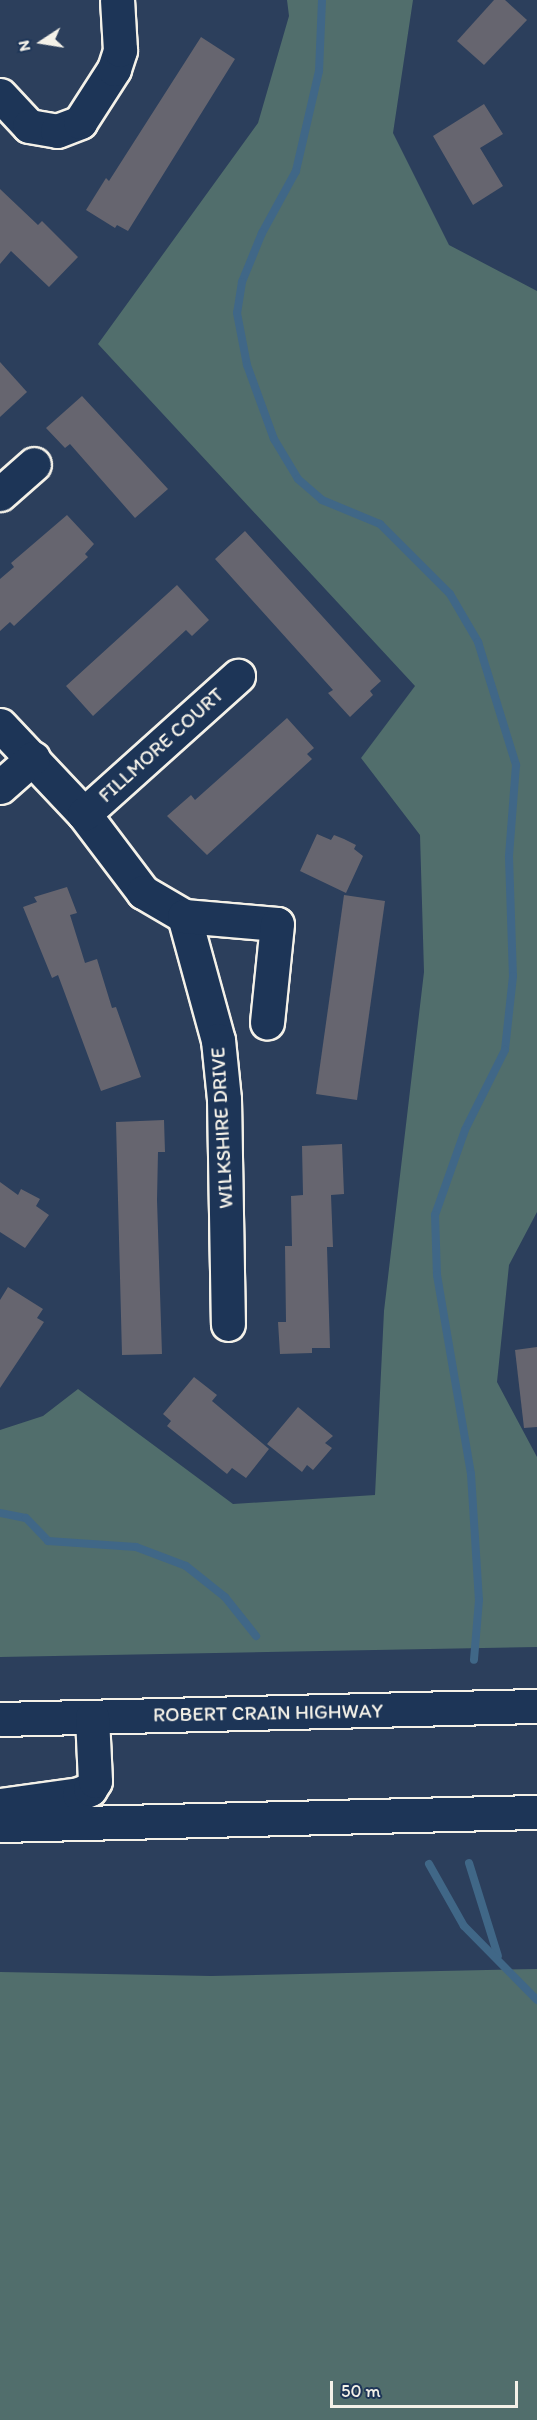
<!DOCTYPE html>
<style>
body{margin:0}
#map{position:relative;width:537px;height:2420px;overflow:hidden;background:#2c3f5c;font-family:Itim,sans-serif}
div>[style]{position:absolute}
.green>*{inset:0;background:#516e6c}
.stream>*{height:8px;margin:-4px;padding:0 4px;transform-origin:4px;border-radius:4px;background:#406787}
.building>*{inset:0;background:#66656f}
.roads{filter:drop-shadow(2px 0 #f4f1e8) drop-shadow(-2px 0 #f4f1e8) drop-shadow(0 2px #f4f1e8) drop-shadow(0 -2px #f4f1e8)}
.minor>*{height:33px;margin:-16.5px;padding:0 16.5px;transform-origin:16.5px;border-radius:16.5px;background:#1d3557}
.highway>*{height:33px;margin:-16.5px;padding:0 16.5px;transform-origin:16.5px;border-radius:16.5px;background:#1d3557}
span{translate:-50% -50%;white-space:nowrap;text-align:center;line-height:1.15;-webkit-text-stroke:4.5px #1d3557;paint-order:stroke}
.street-label{font-size:20px;color:#f4f1e8}
.north{position:absolute;left:12px;top:12px;width:60px;height:60px;-webkit-text-stroke:4px #1d3557;paint-order:stroke;rotate:258deg;font-size:16px;font-weight:700;line-height:24px;text-align:center;color:#f4f1e8}
.north::after{content:'';display:block;margin:auto;width:21px;height:27px;background:#f4f1e8;clip-path:polygon(50% 0,100% 100%,50% 72%,0 100%)}
.scale{position:absolute;left:330px;top:2381px;width:188px;height:27px;box-sizing:border-box;border:3px solid #f4f1e8;border-top:0;padding-left:8px;font-size:18px;line-height:21px;white-space:nowrap;color:#f4f1e8;-webkit-text-stroke:4px #1d3557;paint-order:stroke}
</style>
<div id="map">
<div class="green">
<div style="clip-path:polygon(287px 0,413px 0,393px 133px,449px 245px,537px 291px,537px 1212px,509px 1265px,497px 1382px,537px 1457px,537px 1647px,0 1657px,0 1430px,43px 1416px,78px 1389px,233px 1504px,375px 1495px,384px 1311px,424px 972px,420px 835px,361px 758px,415px 686px,98px 344px,258px 123px,289px 16px)"></div>
<div style="clip-path:polygon(537px 1969px,537px 2420px,0 2420px,0 1972px,211px 1976px)"></div>
</div>
<div class="stream">
<div style="left:322px;top:0;width:71px;rotate:92.4deg"></div>
<div style="left:319px;top:71px;width:103px;rotate:103deg"></div>
<div style="left:296px;top:171px;width:71px;rotate:118.7deg"></div>
<div style="left:262px;top:233px;width:53px;rotate:112.2deg"></div>
<div style="left:242px;top:282px;width:31px;rotate:99deg"></div>
<div style="left:237px;top:313px;width:53px;rotate:79.1deg"></div>
<div style="left:247px;top:365px;width:79px;rotate:70deg"></div>
<div style="left:274px;top:439px;width:47px;rotate:59deg"></div>
<div style="left:298px;top:479px;width:32px;rotate:41deg"></div>
<div style="left:322px;top:500px;width:63px;rotate:22.5deg"></div>
<div style="left:380px;top:524px;width:99px;rotate:45deg"></div>
<div style="left:450px;top:594px;width:56px;rotate:59.7deg"></div>
<div style="left:478px;top:642px;width:129px;rotate:72.8deg"></div>
<div style="left:516px;top:765px;width:92px;rotate:94.4deg"></div>
<div style="left:509px;top:857px;width:119px;rotate:88.1deg"></div>
<div style="left:513px;top:976px;width:74px;rotate:96.2deg"></div>
<div style="left:505px;top:1050px;width:89px;rotate:116.6deg"></div>
<div style="left:465px;top:1130px;width:90px;rotate:109.4deg"></div>
<div style="left:435px;top:1215px;width:60px;rotate:88.1deg"></div>
<div style="left:437px;top:1275px;width:202px;rotate:80.3deg"></div>
<div style="left:471px;top:1474px;width:126px;rotate:86.4deg"></div>
<div style="left:479px;top:1600px;width:60px;rotate:94.8deg"></div>
<div style="left:0;top:1513px;width:26px;rotate:11deg"></div>
<div style="left:26px;top:1518px;width:32px;rotate:46deg"></div>
<div style="left:48px;top:1541px;width:88px;rotate:3.9deg"></div>
<div style="left:136px;top:1547px;width:53px;rotate:20.8deg"></div>
<div style="left:186px;top:1566px;width:50px;rotate:38.5deg"></div>
<div style="left:225px;top:1597px;width:50px;rotate:51.5deg"></div>
<div style="left:469px;top:1863px;width:97px;rotate:72.7deg"></div>
<div style="left:429px;top:1864px;width:71px;rotate:60.6deg"></div>
<div style="left:464px;top:1926px;width:104px;rotate:45.4deg"></div>
</div>
<div class="building">
<div style="clip-path:polygon(494px 0,505px 0,527px 20px,484px 65px,457px 41px)"></div>
<div style="clip-path:polygon(201px 37px,235px 59px,128px 231px,117px 225px,115px 228px,86px 210px,106px 178px,109px 181px)"></div>
<div style="clip-path:polygon(484px 104px,503px 134px,480px 148px,503px 186px,473px 205px,433px 136px)"></div>
<div style="clip-path:polygon(0 189px,38px 225px,42px 221px,78px 257px,49px 287px,11px 251px,0 264px)"></div>
<div style="clip-path:polygon(0 362px,27px 392px,0 417px)"></div>
<div style="clip-path:polygon(82px 396px,168px 489px,135px 518px,70px 444px,65px 448px,46px 428px)"></div>
<div style="clip-path:polygon(67px 515px,94px 544px,85px 554px,88px 557px,14px 626px,10px 622px,0 631px,0 579px,14px 567px,11px 563px)"></div>
<div style="clip-path:polygon(245px 531px,381px 681px,370px 691px,373px 695px,350px 717px,328px 693px,333px 690px,215px 559px)"></div>
<div style="clip-path:polygon(177px 585px,209px 620px,192px 636px,186px 630px,93px 716px,66px 686px)"></div>
<div style="clip-path:polygon(287px 718px,314px 748px,307px 754px,312px 759px,207px 855px,167px 816px,191px 795px,195px 800px)"></div>
<div style="clip-path:polygon(317px 834px,331px 840px,334px 835px,344px 839px,356px 845px,354px 849px,363px 856px,346px 893px,300px 871px)"></div>
<div style="clip-path:polygon(67px 887px,77px 913px,70px 915px,85px 963px,97px 959px,112px 1008px,116px 1007px,141px 1077px,101px 1091px,58px 975px,52px 978px,23px 907px,37px 902px,34px 897px)"></div>
<div style="clip-path:polygon(344px 895px,385px 901px,357px 1100px,316px 1094px)"></div>
<div style="clip-path:polygon(164px 1120px,165px 1152px,158px 1152px,157px 1200px,162px 1354px,122px 1355px,116px 1122px)"></div>
<div style="clip-path:polygon(342px 1144px,344px 1194px,331px 1195px,333px 1247px,327px 1247px,330px 1348px,312px 1348px,312px 1353px,280px 1354px,278px 1322px,286px 1322px,285px 1246px,292px 1246px,291px 1196px,303px 1195px,302px 1146px)"></div>
<div style="clip-path:polygon(0 1182px,18px 1195px,21px 1189px,40px 1199px,36px 1206px,49px 1215px,25px 1248px,0 1232px)"></div>
<div style="clip-path:polygon(8px 1287px,43px 1309px,37px 1318px,44px 1322px,0 1388px,0 1300px)"></div>
<div style="clip-path:polygon(537px 1347px,537px 1427px,524px 1428px,515px 1350px)"></div>
<div style="clip-path:polygon(194px 1377px,217px 1395px,212px 1401px,269px 1449px,246px 1478px,232px 1468px,227px 1474px,167px 1426px,171px 1421px,163px 1414px)"></div>
<div style="clip-path:polygon(298px 1407px,333px 1436px,325px 1443px,332px 1448px,313px 1470px,307px 1465px,302px 1472px,267px 1444px)"></div>
</div>
<div class="roads">
<div class="minor">
<div style="left:0;top:95px;width:42px;rotate:46.9deg"></div>
<div style="left:29px;top:126px;width:28px;rotate:10deg"></div>
<div style="left:57px;top:131px;width:25px;rotate:-21deg"></div>
<div style="left:80px;top:122px;width:63px;rotate:-57.3deg"></div>
<div style="left:114px;top:69px;width:20px;rotate:-72deg"></div>
<div style="left:120px;top:50px;width:50px;rotate:-93.4deg"></div>
<div style="left:0;top:494px;width:45px;rotate:-41.4deg"></div>
<div style="left:0;top:725px;width:122px;rotate:46.7deg"></div>
<div style="left:84px;top:814px;width:98px;rotate:52.9deg"></div>
<div style="left:143px;top:892px;width:48px;rotate:30.3deg"></div>
<div style="left:184px;top:916px;width:129px;rotate:74.7deg"></div>
<div style="left:218px;top:1040px;width:59px;rotate:84.2deg"></div>
<div style="left:224px;top:1099px;width:225px;rotate:89deg"></div>
<div style="left:0;top:787px;width:44px;rotate:-41.3deg"></div>
<div style="left:84px;top:814px;width:207px;rotate:-41.9deg"></div>
<div style="left:184px;top:916px;width:93px;rotate:4.9deg"></div>
<div style="left:277px;top:924px;width:99px;rotate:95.8deg"></div>
</div>
<div class="highway">
<div style="left:0;top:1719px;width:537px;rotate:-1.39deg"></div>
<div style="left:0;top:1805px;width:80px;rotate:-7.9deg"></div>
<div style="left:79px;top:1794px;width:12px;rotate:-24deg"></div>
<div style="left:90px;top:1789px;width:9px;rotate:-58deg"></div>
<div style="left:95px;top:1781px;width:64px;rotate:-92.7deg"></div>
<div style="left:0;top:1825px;width:537px;rotate:-1.39deg"></div>
</div>
</div>
<div class="street-label">
<span style="left:161px;top:745px;rotate:-42deg">FILLMORE COURT</span>
<span style="left:222px;top:1128px;rotate:-93deg">WILKSHIRE DRIVE</span>
<span style="left:268px;top:1713px;rotate:-1deg">ROBERT CRAIN HIGHWAY</span>
</div>
<div class="north">N</div>
<div class="scale">50 m</div>
</div>
